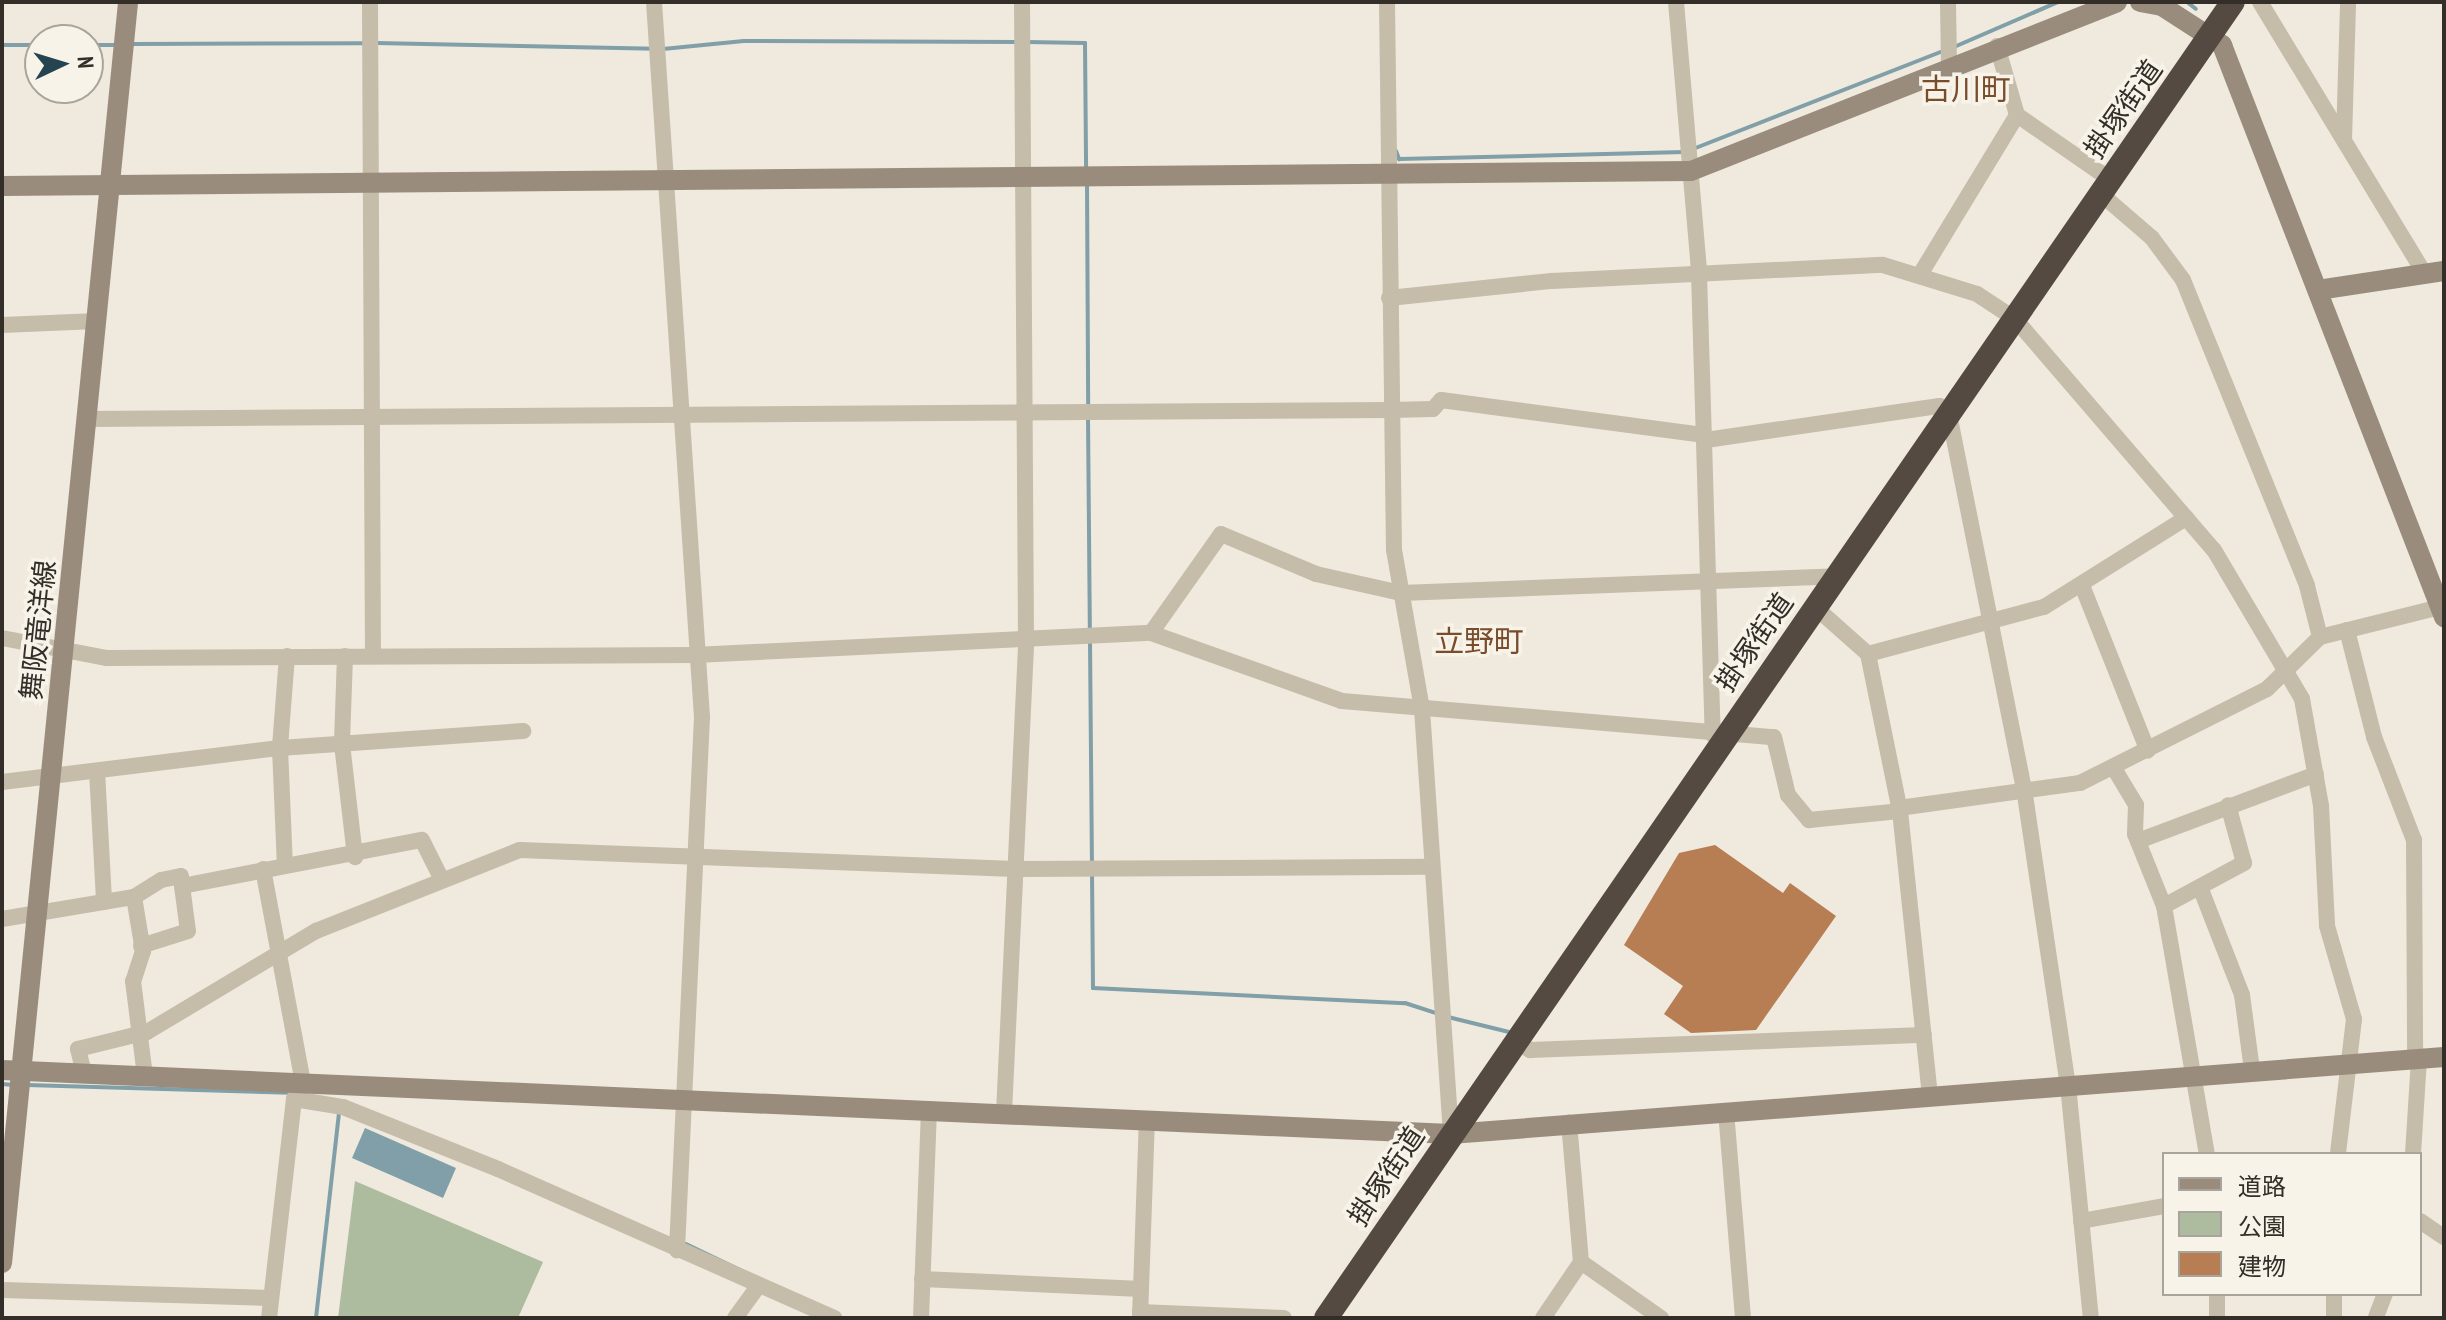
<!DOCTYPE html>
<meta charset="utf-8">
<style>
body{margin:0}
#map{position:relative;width:2446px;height:1320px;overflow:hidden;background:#efeadd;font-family:"PT Sans Narrow","Noto Sans JP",sans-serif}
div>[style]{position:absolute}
.green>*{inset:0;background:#adbc9f}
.water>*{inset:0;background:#809fa8}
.stream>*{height:4px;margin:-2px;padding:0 2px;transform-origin:2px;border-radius:2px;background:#809fa8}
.building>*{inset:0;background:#b77d53}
.street>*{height:16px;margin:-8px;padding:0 8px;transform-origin:8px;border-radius:8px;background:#c5bcaa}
.secondary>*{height:20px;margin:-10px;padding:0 10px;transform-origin:10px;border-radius:10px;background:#998c7c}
.highway>*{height:24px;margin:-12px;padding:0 12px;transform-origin:12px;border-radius:12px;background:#544a41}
span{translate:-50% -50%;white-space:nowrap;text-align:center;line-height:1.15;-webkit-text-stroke:7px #f7f3e9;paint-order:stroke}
.street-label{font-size:28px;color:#342e29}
.neighbourhood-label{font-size:30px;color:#794c2c}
.frame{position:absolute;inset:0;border:4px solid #342e29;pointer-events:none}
.legend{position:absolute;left:2162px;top:1152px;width:260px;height:144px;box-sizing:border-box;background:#f7f3e9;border:2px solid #a9a49c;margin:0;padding:10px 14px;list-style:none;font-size:24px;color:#342e29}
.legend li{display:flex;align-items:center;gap:16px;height:40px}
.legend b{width:40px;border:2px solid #a9a49c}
.north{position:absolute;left:24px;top:24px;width:80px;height:80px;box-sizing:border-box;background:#f7f3e9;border:2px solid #a9a49c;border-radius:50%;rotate:86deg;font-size:22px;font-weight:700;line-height:32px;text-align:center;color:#342e29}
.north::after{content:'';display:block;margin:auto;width:28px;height:36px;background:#244550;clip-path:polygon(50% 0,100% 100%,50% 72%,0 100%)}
</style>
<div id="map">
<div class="green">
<div style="clip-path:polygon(355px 1181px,543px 1262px,518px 1318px,338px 1318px)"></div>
</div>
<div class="water">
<div style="clip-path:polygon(365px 1128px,456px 1168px,443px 1198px,352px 1158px)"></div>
</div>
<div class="stream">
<div style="left:2187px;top:2px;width:11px;rotate:38deg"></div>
<div style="left:1027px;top:42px;width:58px;rotate:1deg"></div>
<div style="left:1085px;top:43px;width:125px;rotate:89.5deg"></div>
<div style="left:376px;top:43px;width:279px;rotate:1.2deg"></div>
<div style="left:132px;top:44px;width:235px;rotate:-0.2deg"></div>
<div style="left:2px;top:45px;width:38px"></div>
<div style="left:88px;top:45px;width:31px"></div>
<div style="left:1954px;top:47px;width:113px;rotate:-23.4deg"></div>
<div style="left:663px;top:49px;width:81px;rotate:-5.6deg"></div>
<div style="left:744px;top:41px;width:274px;rotate:0.2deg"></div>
<div style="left:1693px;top:149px;width:272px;rotate:-21.4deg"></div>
<div style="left:1396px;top:151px;width:9px;rotate:69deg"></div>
<div style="left:1399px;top:159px;width:286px;rotate:-1.4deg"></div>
<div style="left:1087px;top:181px;width:227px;rotate:89.7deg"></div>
<div style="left:1088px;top:417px;width:215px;rotate:89.5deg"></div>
<div style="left:1090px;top:641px;width:223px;rotate:89.5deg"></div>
<div style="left:1092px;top:873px;width:115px;rotate:89.5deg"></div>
<div style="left:1093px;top:988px;width:312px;rotate:2.8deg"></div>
<div style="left:1405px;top:1003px;width:36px;rotate:18deg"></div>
<div style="left:1448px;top:1017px;width:67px;rotate:13.8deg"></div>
<div style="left:2px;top:1084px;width:12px;rotate:5deg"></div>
<div style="left:27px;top:1085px;width:263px;rotate:1.7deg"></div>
<div style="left:686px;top:1244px;width:90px;rotate:25.7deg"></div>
<div style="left:316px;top:1318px;width:207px;rotate:-83.6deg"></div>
</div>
<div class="building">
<div style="clip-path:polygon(1715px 845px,1783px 893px,1790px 883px,1836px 916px,1756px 1030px,1691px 1033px,1664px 1014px,1683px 986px,1624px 945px,1679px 853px)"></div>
</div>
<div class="street">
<div style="left:370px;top:2px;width:654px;rotate:89.74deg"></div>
<div style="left:654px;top:2px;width:717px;rotate:86.16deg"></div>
<div style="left:702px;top:717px;width:534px;rotate:92.69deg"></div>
<div style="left:1387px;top:2px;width:548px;rotate:89.27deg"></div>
<div style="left:1394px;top:550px;width:161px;rotate:80deg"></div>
<div style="left:1422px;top:709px;width:426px;rotate:86.1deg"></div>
<div style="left:1676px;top:2px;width:272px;rotate:85.1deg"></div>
<div style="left:1699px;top:273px;width:462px;rotate:88.3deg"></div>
<div style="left:1948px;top:2px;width:63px;rotate:89.1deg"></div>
<div style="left:2260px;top:2px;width:318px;rotate:58.8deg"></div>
<div style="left:1997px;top:46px;width:72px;rotate:73.8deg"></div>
<div style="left:2017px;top:115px;width:114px;rotate:34.7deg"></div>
<div style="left:2344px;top:140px;width:138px;rotate:-88.3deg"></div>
<div style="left:2101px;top:194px;width:67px;rotate:40.8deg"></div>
<div style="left:2152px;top:238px;width:52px;rotate:53.6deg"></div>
<div style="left:2183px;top:280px;width:330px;rotate:67.9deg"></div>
<div style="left:2307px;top:586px;width:53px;rotate:75.7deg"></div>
<div style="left:1921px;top:273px;width:185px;rotate:-58.7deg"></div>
<div style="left:1389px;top:298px;width:164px;rotate:-6deg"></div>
<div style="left:1552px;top:281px;width:331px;rotate:-2.8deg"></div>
<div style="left:1883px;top:265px;width:98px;rotate:17.1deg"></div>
<div style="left:1977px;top:294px;width:45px;rotate:33.3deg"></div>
<div style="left:2015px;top:319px;width:305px;rotate:49.3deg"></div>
<div style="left:2214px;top:550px;width:173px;rotate:59.4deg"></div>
<div style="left:2302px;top:699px;width:109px;rotate:79.9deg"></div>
<div style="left:2321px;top:806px;width:120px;rotate:87.1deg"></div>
<div style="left:2327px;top:926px;width:97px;rotate:73.8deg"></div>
<div style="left:2354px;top:1019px;width:136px;rotate:96.8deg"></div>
<div style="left:2px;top:325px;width:95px;rotate:-2.4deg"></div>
<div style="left:88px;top:419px;width:1303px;rotate:-0.4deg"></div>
<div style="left:1391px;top:410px;width:42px;rotate:-1.4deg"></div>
<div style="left:1433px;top:409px;width:12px;rotate:-48deg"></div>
<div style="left:1441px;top:400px;width:266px;rotate:7.6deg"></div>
<div style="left:1706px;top:440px;width:236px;rotate:-8.3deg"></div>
<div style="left:1940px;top:406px;width:12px;rotate:42deg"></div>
<div style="left:1949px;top:414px;width:389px;rotate:78.7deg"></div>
<div style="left:2025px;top:795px;width:293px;rotate:81.6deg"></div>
<div style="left:2068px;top:1085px;width:234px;rotate:84.4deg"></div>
<div style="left:2083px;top:588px;width:175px;rotate:68.3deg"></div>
<div style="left:1815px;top:607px;width:71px;rotate:41.6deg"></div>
<div style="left:1868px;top:654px;width:160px;rotate:78.5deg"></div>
<div style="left:1900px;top:811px;width:286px;rotate:84deg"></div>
<div style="left:2347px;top:630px;width:110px;rotate:75.8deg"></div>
<div style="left:2374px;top:737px;width:110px;rotate:68.8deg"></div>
<div style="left:2414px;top:840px;width:218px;rotate:89.7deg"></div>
<div style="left:1151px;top:633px;width:121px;rotate:-54.7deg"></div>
<div style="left:1221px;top:534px;width:103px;rotate:22.8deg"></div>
<div style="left:1316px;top:574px;width:87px;rotate:12.6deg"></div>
<div style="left:1401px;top:593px;width:436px;rotate:-2.2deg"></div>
<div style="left:2px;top:638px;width:107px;rotate:10.8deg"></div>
<div style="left:107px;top:658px;width:588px;rotate:-0.29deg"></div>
<div style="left:695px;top:655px;width:457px;rotate:-2.8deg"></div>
<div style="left:1151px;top:633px;width:203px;rotate:19.6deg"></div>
<div style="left:1342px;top:701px;width:433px;rotate:4.8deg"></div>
<div style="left:1774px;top:737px;width:60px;rotate:76.4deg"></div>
<div style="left:1788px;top:795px;width:33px;rotate:50deg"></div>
<div style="left:1809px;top:820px;width:91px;rotate:-5.6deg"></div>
<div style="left:1868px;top:654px;width:182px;rotate:-15deg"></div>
<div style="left:2044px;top:607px;width:168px;rotate:-32.1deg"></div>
<div style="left:287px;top:656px;width:92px;rotate:94.4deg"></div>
<div style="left:280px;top:748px;width:244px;rotate:-4deg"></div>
<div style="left:345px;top:656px;width:88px;rotate:92deg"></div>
<div style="left:342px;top:744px;width:114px;rotate:83.4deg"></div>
<div style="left:2115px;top:770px;width:41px;rotate:59deg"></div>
<div style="left:2136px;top:805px;width:29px;rotate:92deg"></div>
<div style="left:2135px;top:834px;width:78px;rotate:68.1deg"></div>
<div style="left:2164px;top:906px;width:252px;rotate:80.2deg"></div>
<div style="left:97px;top:771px;width:131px;rotate:86.9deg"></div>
<div style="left:2px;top:782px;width:280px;rotate:-7deg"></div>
<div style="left:280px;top:748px;width:118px;rotate:87.6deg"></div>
<div style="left:1899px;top:808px;width:183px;rotate:-7.9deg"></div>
<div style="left:2080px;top:783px;width:209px;rotate:-26.7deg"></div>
<div style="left:2267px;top:689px;width:74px;rotate:-44.5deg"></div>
<div style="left:2320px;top:637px;width:128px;rotate:-14deg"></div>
<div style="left:2138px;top:841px;width:190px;rotate:-20.6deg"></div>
<div style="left:263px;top:869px;width:217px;rotate:79.4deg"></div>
<div style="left:303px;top:1082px;width:19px;rotate:118deg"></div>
<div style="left:294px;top:1099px;width:220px;rotate:96.5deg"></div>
<div style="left:2200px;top:887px;width:116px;rotate:68.7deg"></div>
<div style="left:2242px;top:995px;width:76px;rotate:82.4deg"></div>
<div style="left:134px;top:897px;width:55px;rotate:80.5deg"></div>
<div style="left:143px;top:951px;width:32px;rotate:108deg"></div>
<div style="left:133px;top:981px;width:96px;rotate:82.8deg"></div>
<div style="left:2164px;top:906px;width:91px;rotate:-28.3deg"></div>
<div style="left:2244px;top:863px;width:60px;rotate:-105.4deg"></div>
<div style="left:2px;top:919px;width:134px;rotate:-9.5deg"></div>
<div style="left:134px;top:897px;width:32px;rotate:-32deg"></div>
<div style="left:161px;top:880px;width:20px;rotate:-11deg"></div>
<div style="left:181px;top:876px;width:10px;rotate:84deg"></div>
<div style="left:182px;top:886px;width:244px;rotate:-10.9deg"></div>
<div style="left:422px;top:840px;width:45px;rotate:63.4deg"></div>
<div style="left:141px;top:946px;width:49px;rotate:-17.7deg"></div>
<div style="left:188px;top:931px;width:45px;rotate:-97.6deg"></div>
<div style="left:1516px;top:1041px;width:17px;rotate:33deg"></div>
<div style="left:1530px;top:1050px;width:394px;rotate:-2.2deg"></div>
<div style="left:84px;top:1073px;width:25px;rotate:-104deg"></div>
<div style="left:78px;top:1049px;width:71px;rotate:-13.8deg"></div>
<div style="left:147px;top:1032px;width:197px;rotate:-30.9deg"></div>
<div style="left:316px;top:931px;width:219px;rotate:-21.7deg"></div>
<div style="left:520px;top:850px;width:495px;rotate:2.2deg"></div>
<div style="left:1015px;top:869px;width:416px;rotate:-0.3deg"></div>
<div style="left:294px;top:1099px;width:50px;rotate:9.3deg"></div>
<div style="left:343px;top:1107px;width:167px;rotate:21.8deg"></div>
<div style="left:498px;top:1169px;width:368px;rotate:23.9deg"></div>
<div style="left:1726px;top:1111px;width:208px;rotate:85.3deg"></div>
<div style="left:1004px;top:1113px;width:476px;rotate:-87.3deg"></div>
<div style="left:1026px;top:638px;width:636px;rotate:-90.36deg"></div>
<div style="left:2413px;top:1154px;width:96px;rotate:-86.4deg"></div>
<div style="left:2081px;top:1221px;width:84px;rotate:-10.2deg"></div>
<div style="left:2420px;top:1221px;width:29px;rotate:34deg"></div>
<div style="left:1581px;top:1262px;width:98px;rotate:35deg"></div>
<div style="left:922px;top:1279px;width:219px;rotate:2.6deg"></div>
<div style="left:1141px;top:1289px;width:29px;rotate:92deg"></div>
<div style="left:1141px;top:1289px;width:170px;rotate:-88deg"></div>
<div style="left:2px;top:1290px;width:269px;rotate:1.7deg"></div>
<div style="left:2217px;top:1294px;width:24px;rotate:90deg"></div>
<div style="left:2334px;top:1294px;width:24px;rotate:90deg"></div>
<div style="left:1140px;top:1312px;width:144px;rotate:2.4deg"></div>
<div style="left:2376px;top:1317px;width:25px;rotate:-69deg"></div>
<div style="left:735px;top:1318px;width:39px;rotate:-54deg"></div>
<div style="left:921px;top:1318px;width:209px;rotate:-87.8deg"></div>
<div style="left:1543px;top:1318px;width:68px;rotate:-55.8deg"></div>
<div style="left:1581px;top:1262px;width:140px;rotate:-94.9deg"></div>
</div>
<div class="secondary">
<div style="left:2140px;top:2px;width:22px;rotate:10deg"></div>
<div style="left:2162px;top:6px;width:72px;rotate:33deg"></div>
<div style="left:2222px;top:45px;width:614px;rotate:68.79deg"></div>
<div style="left:2px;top:186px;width:1689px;rotate:-0.51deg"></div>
<div style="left:1691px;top:171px;width:458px;rotate:-21.6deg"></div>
<div style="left:2318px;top:290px;width:127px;rotate:-8.6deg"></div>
<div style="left:2px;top:1070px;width:1450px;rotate:2.53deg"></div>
<div style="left:1451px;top:1134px;width:996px;rotate:-4.43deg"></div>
<div style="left:2px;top:1263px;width:1267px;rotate:-84.29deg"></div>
</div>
<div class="highway">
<div style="left:1326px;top:1318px;width:1598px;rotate:-55.43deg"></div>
</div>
<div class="street-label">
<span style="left:2123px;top:109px;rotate:-55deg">掛塚街道</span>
<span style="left:38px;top:630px;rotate:-84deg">舞阪竜洋線</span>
<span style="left:1754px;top:642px;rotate:-55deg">掛塚街道</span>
<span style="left:1386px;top:1176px;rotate:-56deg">掛塚街道</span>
</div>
<div class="neighbourhood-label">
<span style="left:1966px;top:89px">古川町</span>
<span style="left:1479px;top:641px">立野町</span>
</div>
<div class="frame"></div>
<ul class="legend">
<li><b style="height:10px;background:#998c7c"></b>道路</li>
<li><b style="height:22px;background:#adbc9f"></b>公園</li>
<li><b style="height:22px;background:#b77d53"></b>建物</li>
</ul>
<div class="north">N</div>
</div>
